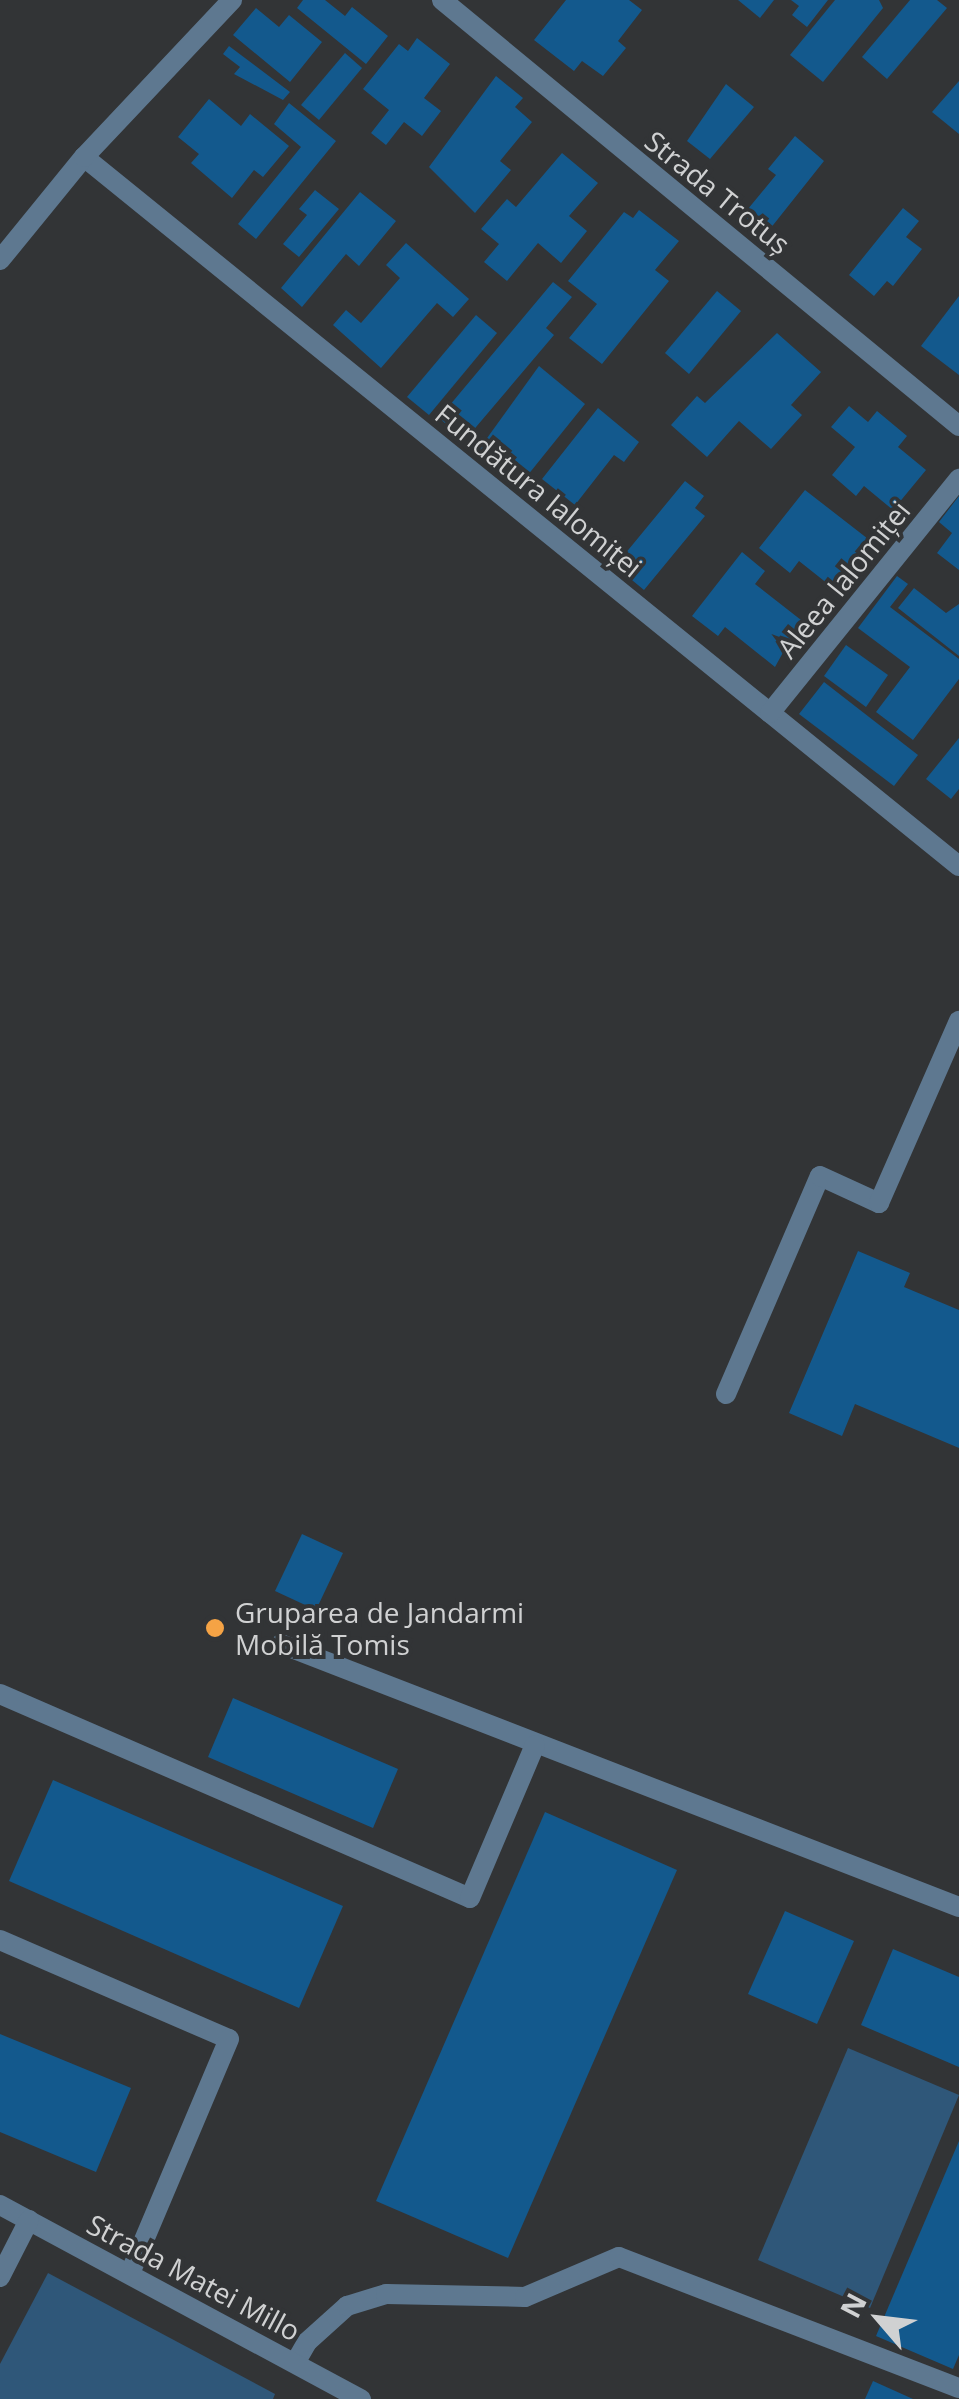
<!DOCTYPE html>
<meta charset="utf-8">
<style>
body{margin:0}
#map{position:relative;width:959px;height:2399px;overflow:hidden;background:#323436;font-family:"Open Sans",sans-serif}
div>[style]{position:absolute}
.green>*{inset:0;background:#2f5779}
.building>*{inset:0;background:#13598d}
.service>*{height:20px;margin:-10px;padding:0 10px;transform-origin:10px;border-radius:10px;background:#5e7890}
.minor>*{height:20px;margin:-10px;padding:0 10px;transform-origin:10px;border-radius:10px;background:#5e7890}
.dots>*{width:28px;height:28px;translate:-50% -50%;box-sizing:border-box;border:5px solid #323436;border-radius:50%}
span{translate:-50% -50%;white-space:nowrap;text-align:center;line-height:1.15;-webkit-text-stroke:8px #323436;paint-order:stroke}
.street-label{font-size:28px;color:#d0d1d2}
.poi-label{font-size:28px;color:#d0d1d2}
.left{translate:0 -50%;text-align:left}
.north{position:absolute;left:829px;top:2269px;width:100px;height:100px;-webkit-text-stroke:8px #323436;paint-order:stroke;rotate:298deg;font-size:28px;font-weight:700;line-height:40px;text-align:center;color:#d0d1d2}
.north::after{content:'';display:block;margin:auto;width:35px;height:45px;background:#d0d1d2;clip-path:polygon(50% 0,100% 100%,50% 72%,0 100%)}
</style>
<div id="map">
<div class="green">
<div style="clip-path:polygon(848px 2048px,959px 2095px,870px 2308px,758px 2260px)"></div>
<div style="clip-path:polygon(48px 2273px,275px 2394px,273px 2399px,0 2399px,0 2364px)"></div>
</div>
<div class="building">
<div style="clip-path:polygon(303px 0,325px 0,345px 16px,352px 7px,388px 36px,366px 64px,297px 8px)"></div>
<div style="clip-path:polygon(566px 0,629px 0,642px 10px,618px 41px,626px 48px,603px 76px,582px 61px,574px 71px,534px 40px)"></div>
<div style="clip-path:polygon(738px 0,774px 0,760px 18px)"></div>
<div style="clip-path:polygon(791px 0,828px 0,807px 27px,792px 15px,799px 6px)"></div>
<div style="clip-path:polygon(835px 0,879px 0,883px 8px,823px 82px,790px 55px)"></div>
<div style="clip-path:polygon(910px 0,937px 0,947px 8px,887px 79px,862px 57px)"></div>
<div style="clip-path:polygon(256px 8px,279px 27px,289px 15px,322px 42px,290px 82px,233px 35px)"></div>
<div style="clip-path:polygon(417px 38px,450px 64px,424px 98px,441px 111px,422px 136px,404px 122px,386px 145px,371px 133px,389px 110px,363px 89px,399px 44px,408px 51px)"></div>
<div style="clip-path:polygon(229px 46px,290px 92px,283px 100px,234px 74px,240px 67px,223px 54px)"></div>
<div style="clip-path:polygon(345px 53px,362px 68px,319px 120px,301px 105px)"></div>
<div style="clip-path:polygon(496px 76px,523px 98px,515px 107px,532px 122px,500px 161px,511px 170px,475px 213px,429px 167px)"></div>
<div style="clip-path:polygon(959px 81px,959px 134px,932px 112px)"></div>
<div style="clip-path:polygon(726px 84px,754px 107px,710px 159px,687px 141px)"></div>
<div style="clip-path:polygon(209px 99px,241px 126px,250px 114px,289px 146px,263px 177px,254px 170px,232px 198px,191px 163px,199px 154px,178px 137px)"></div>
<div style="clip-path:polygon(289px 103px,336px 141px,256px 239px,238px 224px,301px 147px,274px 124px)"></div>
<div style="clip-path:polygon(795px 136px,824px 161px,766px 234px,743px 215px,776px 175px,768px 169px)"></div>
<div style="clip-path:polygon(562px 153px,598px 183px,569px 216px,587px 231px,561px 263px,538px 243px,507px 281px,484px 262px,499px 244px,481px 229px,507px 199px,516px 207px)"></div>
<div style="clip-path:polygon(315px 190px,339px 209px,299px 257px,283px 244px,307px 215px,299px 209px)"></div>
<div style="clip-path:polygon(360px 192px,396px 221px,359px 266px,346px 254px,302px 307px,281px 288px)"></div>
<div style="clip-path:polygon(903px 208px,919px 221px,906px 237px,922px 249px,893px 286px,887px 281px,874px 296px,849px 275px)"></div>
<div style="clip-path:polygon(639px 210px,679px 241px,655px 270px,669px 281px,602px 364px,569px 338px,597px 304px,568px 281px,624px 212px,633px 218px)"></div>
<div style="clip-path:polygon(406px 243px,469px 299px,453px 317px,437px 303px,381px 368px,333px 325px,346px 310px,361px 323px,400px 278px,386px 265px)"></div>
<div style="clip-path:polygon(553px 282px,572px 297px,546px 328px,554px 335px,465px 440px,439px 418px)"></div>
<div style="clip-path:polygon(717px 291px,741px 311px,689px 374px,665px 353px)"></div>
<div style="clip-path:polygon(959px 296px,959px 375px,921px 346px)"></div>
<div style="clip-path:polygon(476px 315px,497px 333px,429px 415px,407px 397px)"></div>
<div style="clip-path:polygon(777px 333px,821px 372px,791px 405px,802px 415px,771px 449px,739px 421px,707px 457px,671px 425px,697px 396px,705px 403px)"></div>
<div style="clip-path:polygon(539px 366px,585px 404px,519px 486px,477px 452px)"></div>
<div style="clip-path:polygon(849px 406px,868px 422px,877px 411px,907px 436px,898px 447px,926px 470px,893px 510px,864px 486px,856px 496px,832px 475px,855px 447px,831px 427px)"></div>
<div style="clip-path:polygon(598px 408px,639px 442px,624px 462px,614px 455px,575px 505px,542px 479px)"></div>
<div style="clip-path:polygon(685px 481px,704px 496px,695px 508px,705px 516px,644px 590px,615px 566px)"></div>
<div style="clip-path:polygon(805px 490px,872px 542px,833px 588px,799px 561px,790px 573px,759px 548px)"></div>
<div style="clip-path:polygon(959px 496px,959px 570px,937px 553px,952px 533px,939px 522px)"></div>
<div style="clip-path:polygon(742px 552px,765px 571px,755px 584px,801px 620px,775px 667px,725px 627px,718px 636px,692px 616px)"></div>
<div style="clip-path:polygon(897px 576px,908px 584px,890px 607px,959px 659px,959px 679px,913px 740px,876px 712px,910px 667px,858px 628px)"></div>
<div style="clip-path:polygon(914px 588px,946px 613px,959px 604px,959px 656px,898px 608px)"></div>
<div style="clip-path:polygon(846px 645px,888px 675px,866px 707px,824px 676px)"></div>
<div style="clip-path:polygon(824px 682px,918px 755px,894px 786px,799px 714px)"></div>
<div style="clip-path:polygon(959px 738px,959px 789px,951px 799px,926px 779px)"></div>
<div style="clip-path:polygon(858px 1251px,910px 1273px,904px 1287px,959px 1310px,959px 1448px,855px 1404px,842px 1436px,789px 1413px)"></div>
<div style="clip-path:polygon(302px 1534px,343px 1553px,316px 1610px,275px 1591px)"></div>
<div style="clip-path:polygon(233px 1698px,398px 1769px,373px 1828px,208px 1757px)"></div>
<div style="clip-path:polygon(53px 1780px,343px 1906px,299px 2008px,9px 1881px)"></div>
<div style="clip-path:polygon(545px 1812px,677px 1870px,508px 2258px,376px 2201px)"></div>
<div style="clip-path:polygon(785px 1911px,854px 1941px,817px 2024px,748px 1994px)"></div>
<div style="clip-path:polygon(893px 1949px,959px 1977px,959px 2067px,861px 2025px)"></div>
<div style="clip-path:polygon(0 2034px,131px 2088px,96px 2172px,0 2132px)"></div>
<div style="clip-path:polygon(959px 2141px,959px 2355px,953px 2369px,876px 2336px)"></div>
<div style="clip-path:polygon(873px 2381px,913px 2399px,865px 2399px)"></div>
</div>
<div class="service">
<div style="left:726px;top:1394px;width:237px;rotate:-66.7deg"></div>
<div style="left:820px;top:1176px;width:65px;rotate:24.6deg"></div>
<div style="left:879px;top:1203px;width:199px;rotate:-66.3deg"></div>
<div style="left:281px;top:1644px;width:727px;rotate:21.2deg"></div>
<div style="left:0;top:1694px;width:512px;rotate:23.46deg"></div>
<div style="left:470px;top:1898px;width:166px;rotate:-67deg"></div>
<div style="left:0;top:1940px;width:249px;rotate:23.4deg"></div>
<div style="left:229px;top:2039px;width:254px;rotate:112.9deg"></div>
<div style="left:295px;top:2363px;width:24px;rotate:-60deg"></div>
<div style="left:307px;top:2342px;width:54px;rotate:-42deg"></div>
<div style="left:347px;top:2306px;width:41px;rotate:-17.1deg"></div>
<div style="left:386px;top:2294px;width:139px;rotate:1.2deg"></div>
<div style="left:525px;top:2297px;width:102px;rotate:-23.1deg"></div>
<div style="left:619px;top:2257px;width:364px;rotate:21.1deg"></div>
</div>
<div class="minor">
<div style="left:442px;top:0;width:670px;rotate:39.49deg"></div>
<div style="left:84px;top:157px;width:1126px;rotate:39.02deg"></div>
<div style="left:0;top:260px;width:133px;rotate:-50.8deg"></div>
<div style="left:84px;top:157px;width:216px;rotate:-46.7deg"></div>
<div style="left:770px;top:713px;width:301px;rotate:-51.1deg"></div>
<div style="left:0;top:2205px;width:410px;rotate:28.3deg"></div>
<div style="left:0;top:2277px;width:64px;rotate:-63deg"></div>
</div>
<div class="dots">
<div style="left:215px;top:1628px;background:#f5a345"></div>
</div>
<div class="street-label">
<span style="left:718px;top:192px;rotate:39deg">Strada Trotuș</span>
<span style="left:539px;top:490px;rotate:39deg">Fundătura Ialomiței</span>
<span style="left:843px;top:579px;rotate:-51deg">Aleea Ialomiței</span>
<span style="left:194px;top:2277px;rotate:28deg">Strada Matei Millo</span>
</div>
<div class="poi-label">
<span class="left" style="left:235px;top:1628px">Gruparea de Jandarmi<br>Mobilă Tomis</span>
</div>
<div class="north">N</div>
</div>
